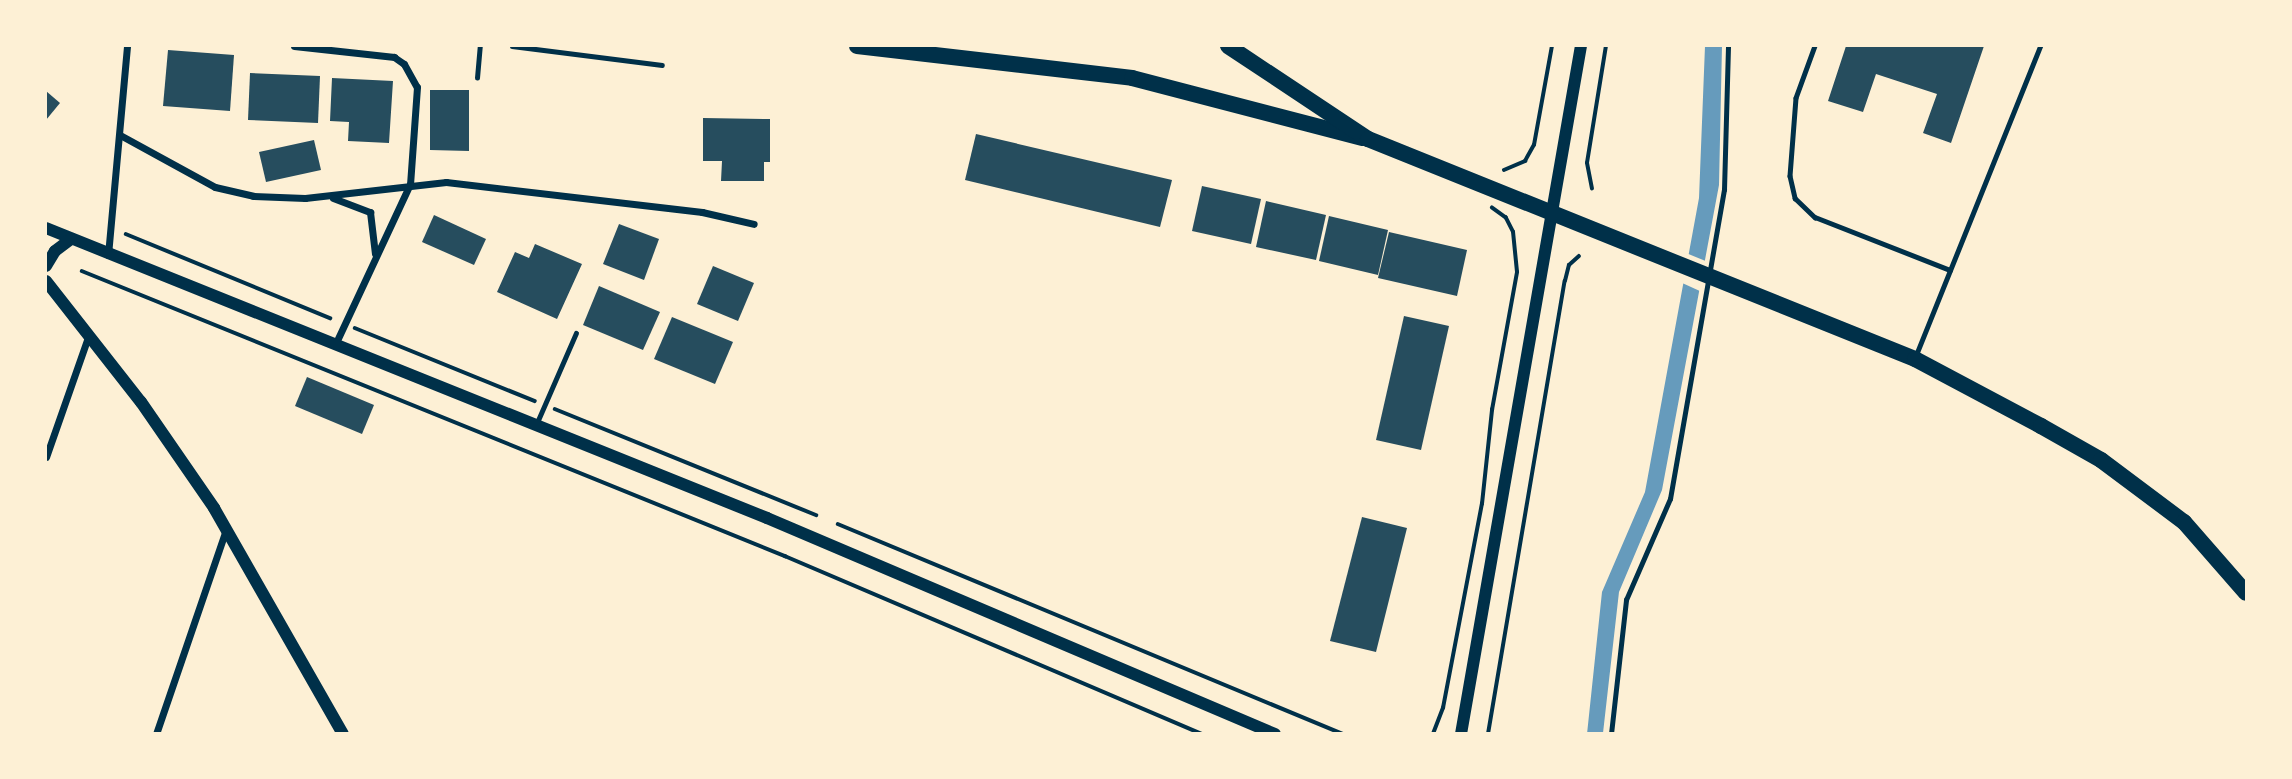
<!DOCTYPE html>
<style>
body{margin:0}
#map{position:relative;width:2292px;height:779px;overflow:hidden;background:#fdf0d5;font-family:"Varela Round",sans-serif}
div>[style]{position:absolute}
.water>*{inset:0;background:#669bbc}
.pier>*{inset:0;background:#fdf0d5}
.building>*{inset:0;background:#264d5e}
.path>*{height:3.5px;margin:-1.75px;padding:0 1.75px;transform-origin:1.75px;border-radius:1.75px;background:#003049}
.service>*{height:4.5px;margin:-2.25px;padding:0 2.25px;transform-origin:2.25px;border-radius:2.25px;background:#003049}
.minor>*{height:7px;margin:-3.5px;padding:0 3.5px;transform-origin:3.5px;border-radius:3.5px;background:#003049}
.tertiary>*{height:12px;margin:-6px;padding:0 6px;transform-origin:6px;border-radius:6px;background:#003049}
.primary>*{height:16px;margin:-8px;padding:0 8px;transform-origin:8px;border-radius:8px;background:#003049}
.trunk>*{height:16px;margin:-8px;padding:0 8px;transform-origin:8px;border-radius:8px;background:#003049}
span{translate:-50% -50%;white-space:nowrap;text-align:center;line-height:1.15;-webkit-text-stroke:7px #fdf0d5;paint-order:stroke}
.frame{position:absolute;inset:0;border:47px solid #fdf0d5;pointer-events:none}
</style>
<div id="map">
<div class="water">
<div style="clip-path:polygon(1705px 46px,1722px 46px,1719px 185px,1662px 490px,1619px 592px,1603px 733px,1587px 734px,1602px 592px,1645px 492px,1699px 198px)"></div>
</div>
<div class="pier">
<div style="clip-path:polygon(1686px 253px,1708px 262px,1702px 292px,1680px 282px)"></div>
</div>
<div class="building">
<div style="clip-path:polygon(1846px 46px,1984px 46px,1951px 143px,1923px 133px,1937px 94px,1876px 74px,1863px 112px,1828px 101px)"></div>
<div style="clip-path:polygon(168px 50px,234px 55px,230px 111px,163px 106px)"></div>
<div style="clip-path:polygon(250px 73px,320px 76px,318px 123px,248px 120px)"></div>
<div style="clip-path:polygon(332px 78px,393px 81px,389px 143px,348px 141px,349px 122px,330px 121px)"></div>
<div style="clip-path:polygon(430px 90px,469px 90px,469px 151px,430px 150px)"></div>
<div style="clip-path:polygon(46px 91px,60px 103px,46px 120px)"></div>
<div style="clip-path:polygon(703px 118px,770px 119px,770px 162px,764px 162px,764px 181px,721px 181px,722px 161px,703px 161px)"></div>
<div style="clip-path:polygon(976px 134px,1172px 180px,1160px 227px,965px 180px)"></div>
<div style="clip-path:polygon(314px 140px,321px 170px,266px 182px,259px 152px)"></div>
<div style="clip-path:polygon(1202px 186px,1261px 199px,1251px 244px,1192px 231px)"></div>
<div style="clip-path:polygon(1266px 201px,1326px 215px,1316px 260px,1256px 247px)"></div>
<div style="clip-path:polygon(434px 215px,486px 239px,474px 265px,422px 242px)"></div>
<div style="clip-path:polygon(1329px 216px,1388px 230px,1378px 275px,1319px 261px)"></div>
<div style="clip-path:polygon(619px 224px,659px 239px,644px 280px,603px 264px)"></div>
<div style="clip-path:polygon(1389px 232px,1467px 250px,1457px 296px,1378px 278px)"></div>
<div style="clip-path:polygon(535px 244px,582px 264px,557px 319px,497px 292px,515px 252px,529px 258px)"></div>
<div style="clip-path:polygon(713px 266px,754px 283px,738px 321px,697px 304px)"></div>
<div style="clip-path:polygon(599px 286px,660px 312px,643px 350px,583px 325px)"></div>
<div style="clip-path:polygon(1404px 316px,1449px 326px,1421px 450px,1376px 440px)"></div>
<div style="clip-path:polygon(672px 317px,733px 342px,715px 384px,654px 359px)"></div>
<div style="clip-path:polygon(307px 377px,374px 405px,362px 434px,295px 406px)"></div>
<div style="clip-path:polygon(1362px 517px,1407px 528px,1376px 652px,1330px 641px)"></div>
</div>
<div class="path">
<div style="left:1504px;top:170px;width:23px;rotate:-23deg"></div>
<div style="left:1525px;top:161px;width:18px;rotate:-61deg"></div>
<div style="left:1534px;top:145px;width:101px;rotate:-79.7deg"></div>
<div style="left:1592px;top:189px;width:26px;rotate:-101deg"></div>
<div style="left:1587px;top:163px;width:119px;rotate:-80.8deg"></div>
<div style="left:126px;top:234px;width:221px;rotate:22.4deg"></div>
<div style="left:82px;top:271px;width:759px;rotate:22.07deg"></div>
<div style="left:785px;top:556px;width:454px;rotate:23.1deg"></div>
<div style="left:355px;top:328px;width:194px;rotate:22.1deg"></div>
<div style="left:555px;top:409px;width:282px;rotate:22.1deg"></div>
<div style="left:838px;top:524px;width:547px;rotate:22.58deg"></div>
<div style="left:1433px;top:734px;width:28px;rotate:-69deg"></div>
<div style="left:1443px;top:708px;width:208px;rotate:-79.2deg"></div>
<div style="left:1482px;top:504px;width:95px;rotate:-83.9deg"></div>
<div style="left:1492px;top:410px;width:140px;rotate:-79.7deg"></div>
<div style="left:1517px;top:272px;width:40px;rotate:-95.7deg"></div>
<div style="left:1513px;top:232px;width:16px;rotate:-117deg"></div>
<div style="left:1506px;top:218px;width:17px;rotate:-144deg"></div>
<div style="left:1488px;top:734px;width:459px;rotate:-80.4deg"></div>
<div style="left:1565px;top:281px;width:16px;rotate:-76deg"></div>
<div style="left:1569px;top:265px;width:13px;rotate:-42deg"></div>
</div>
<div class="service">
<div style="left:512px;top:46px;width:151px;rotate:7.2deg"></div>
<div style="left:1815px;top:46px;width:55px;rotate:110.1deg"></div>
<div style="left:1796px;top:98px;width:78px;rotate:94.4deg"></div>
<div style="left:1790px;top:176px;width:23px;rotate:77deg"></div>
<div style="left:1795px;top:198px;width:28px;rotate:44deg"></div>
<div style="left:1815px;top:217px;width:145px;rotate:21.4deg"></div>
<div style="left:477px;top:78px;width:32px;rotate:-85deg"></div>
<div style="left:1916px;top:355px;width:333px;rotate:-68.1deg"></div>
<div style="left:536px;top:425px;width:100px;rotate:-66.5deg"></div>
<div style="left:1611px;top:734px;width:135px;rotate:-83.6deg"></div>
<div style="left:1626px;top:600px;width:110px;rotate:-66.5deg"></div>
<div style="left:1670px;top:499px;width:314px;rotate:-80.1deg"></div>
<div style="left:1724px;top:190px;width:144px;rotate:-88.4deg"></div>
</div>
<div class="minor">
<div style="left:294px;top:46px;width:101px;rotate:6.3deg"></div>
<div style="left:394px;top:57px;width:12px;rotate:35deg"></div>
<div style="left:404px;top:64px;width:26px;rotate:61deg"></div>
<div style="left:417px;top:87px;width:97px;rotate:94.1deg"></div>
<div style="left:410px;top:184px;width:178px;rotate:115deg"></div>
<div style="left:120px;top:135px;width:108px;rotate:28.7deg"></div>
<div style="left:215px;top:187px;width:39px;rotate:13deg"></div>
<div style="left:253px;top:196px;width:52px;rotate:2.2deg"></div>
<div style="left:305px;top:198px;width:142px;rotate:-6.5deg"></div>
<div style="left:446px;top:182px;width:258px;rotate:6.7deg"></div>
<div style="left:702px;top:212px;width:53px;rotate:13deg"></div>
<div style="left:333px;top:198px;width:40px;rotate:21deg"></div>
<div style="left:370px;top:212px;width:42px;rotate:83.2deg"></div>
<div style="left:108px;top:255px;width:210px;rotate:-84.8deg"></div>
<div style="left:46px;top:457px;width:127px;rotate:-70.7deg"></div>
<div style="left:156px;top:734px;width:217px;rotate:-71.1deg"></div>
</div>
<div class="tertiary">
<div style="left:46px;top:228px;width:777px;rotate:21.91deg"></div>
<div style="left:767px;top:518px;width:552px;rotate:23.04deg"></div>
<div style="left:46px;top:266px;width:17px;rotate:-59deg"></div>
<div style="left:55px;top:251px;width:20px;rotate:-37deg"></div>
<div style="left:46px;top:281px;width:154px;rotate:51.9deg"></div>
<div style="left:141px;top:402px;width:129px;rotate:55.4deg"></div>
<div style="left:214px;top:508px;width:260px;rotate:60.3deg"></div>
<div style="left:1461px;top:734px;width:698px;rotate:-80.11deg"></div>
</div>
<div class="primary">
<div style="left:857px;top:46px;width:277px;rotate:6.6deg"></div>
<div style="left:1132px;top:78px;width:238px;rotate:14.6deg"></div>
</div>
<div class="trunk">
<div style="left:1228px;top:46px;width:168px;rotate:33.6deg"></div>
<div style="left:1368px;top:139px;width:590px;rotate:21.91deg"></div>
<div style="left:1915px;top:359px;width:143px;rotate:28deg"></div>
<div style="left:2041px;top:426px;width:69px;rotate:29.5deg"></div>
<div style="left:2101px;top:460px;width:104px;rotate:36.8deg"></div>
<div style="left:2184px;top:522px;width:94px;rotate:48.9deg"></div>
</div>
<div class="frame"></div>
</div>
